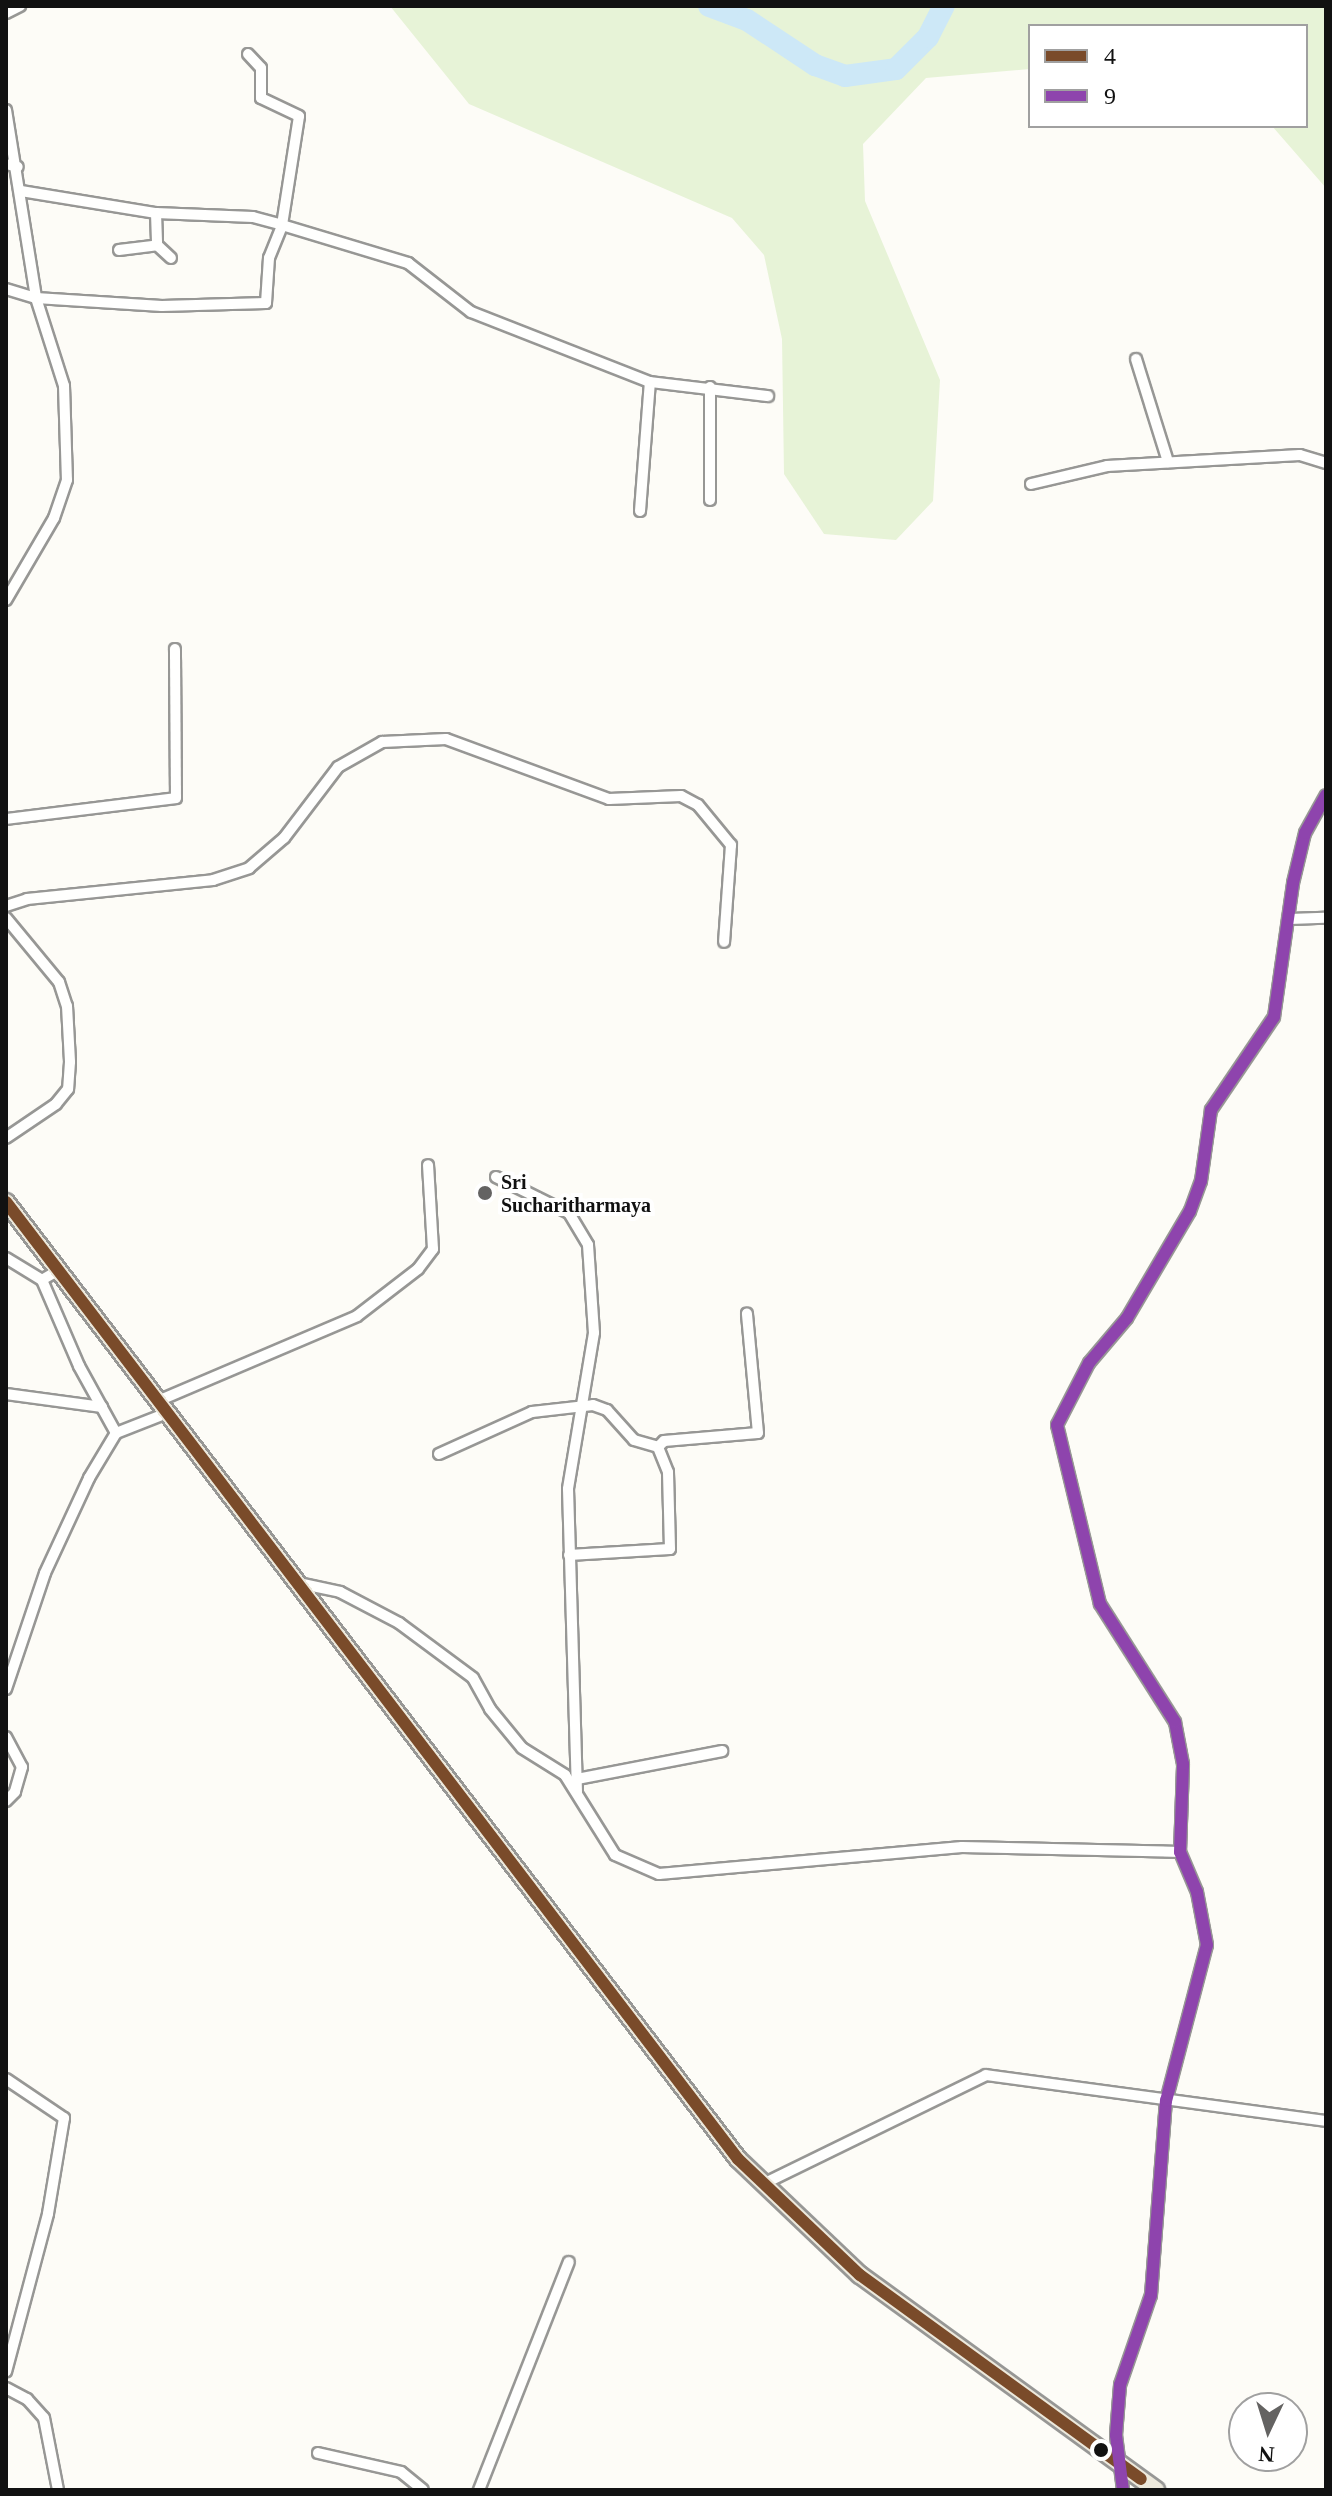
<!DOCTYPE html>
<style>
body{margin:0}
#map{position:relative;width:1332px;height:2496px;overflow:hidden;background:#fdfcf7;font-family:"Times New Roman",serif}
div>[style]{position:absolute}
.green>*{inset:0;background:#e7f3d7}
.river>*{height:22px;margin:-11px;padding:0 11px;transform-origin:11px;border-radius:11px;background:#cde8f7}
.roads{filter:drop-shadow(2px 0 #979795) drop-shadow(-2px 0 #979795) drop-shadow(0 2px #979795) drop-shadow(0 -2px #979795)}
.street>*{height:10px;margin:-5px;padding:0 5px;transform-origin:5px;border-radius:5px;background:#fffffe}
.primary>*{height:16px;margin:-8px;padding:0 8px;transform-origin:8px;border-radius:8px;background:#ede9dc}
.bus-1>*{height:12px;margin:-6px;padding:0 6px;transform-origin:6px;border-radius:6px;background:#7a4b2a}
.bus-2>*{height:12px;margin:-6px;padding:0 6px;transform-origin:6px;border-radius:6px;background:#8e44ad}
.dots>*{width:22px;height:22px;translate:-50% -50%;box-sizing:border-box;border:4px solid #fff;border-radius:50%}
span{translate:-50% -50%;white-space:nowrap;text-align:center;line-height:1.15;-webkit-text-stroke:8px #fff;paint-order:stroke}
.poi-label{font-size:20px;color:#111;font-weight:700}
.left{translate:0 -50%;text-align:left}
.frame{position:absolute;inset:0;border:8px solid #111;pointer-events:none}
.legend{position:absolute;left:1028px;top:24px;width:280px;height:104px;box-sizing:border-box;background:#fff;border:2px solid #a0a0a0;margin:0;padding:10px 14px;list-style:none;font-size:24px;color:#111}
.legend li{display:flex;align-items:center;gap:16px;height:40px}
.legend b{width:40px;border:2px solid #a0a0a0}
.north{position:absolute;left:1228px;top:2392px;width:80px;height:80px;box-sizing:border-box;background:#fff;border:2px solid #a0a0a0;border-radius:50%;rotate:184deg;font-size:22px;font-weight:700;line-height:32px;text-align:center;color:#111}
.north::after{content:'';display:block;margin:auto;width:28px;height:36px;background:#646362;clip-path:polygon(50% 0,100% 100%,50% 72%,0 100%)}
</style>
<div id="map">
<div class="green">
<div style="clip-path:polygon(390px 6px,1326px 6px,1326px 188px,1272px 126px,1306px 126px,1306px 26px,1030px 26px,1030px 69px,926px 78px,863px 144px,865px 201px,940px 380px,933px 501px,896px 540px,824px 534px,784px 474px,782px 339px,764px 255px,732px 218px,469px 104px)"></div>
</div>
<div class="river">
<div style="left:709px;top:6px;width:40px;rotate:20.2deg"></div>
<div style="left:747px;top:20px;width:82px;rotate:33.5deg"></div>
<div style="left:815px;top:65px;width:32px;rotate:20deg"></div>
<div style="left:845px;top:76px;width:51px;rotate:-7.8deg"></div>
<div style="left:896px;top:69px;width:45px;rotate:-45deg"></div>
<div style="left:928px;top:37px;width:35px;rotate:-63deg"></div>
</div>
<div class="roads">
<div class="street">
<div style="left:6px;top:13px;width:16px;rotate:-27deg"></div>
<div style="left:6px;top:110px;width:190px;rotate:80.9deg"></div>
<div style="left:36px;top:298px;width:126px;rotate:3.6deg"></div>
<div style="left:162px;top:306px;width:104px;rotate:-1.7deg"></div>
<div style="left:266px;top:303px;width:45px;rotate:-86.2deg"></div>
<div style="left:269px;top:258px;width:35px;rotate:-68deg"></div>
<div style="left:282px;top:225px;width:132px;rotate:16.8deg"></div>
<div style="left:408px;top:263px;width:80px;rotate:37.9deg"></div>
<div style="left:471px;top:312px;width:192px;rotate:21.4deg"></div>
<div style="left:650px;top:382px;width:119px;rotate:6.8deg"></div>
<div style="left:6px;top:164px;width:12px;rotate:14deg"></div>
<div style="left:21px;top:191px;width:137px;rotate:9.3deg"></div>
<div style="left:156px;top:213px;width:97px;rotate:2.4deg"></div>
<div style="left:253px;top:217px;width:30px;rotate:15deg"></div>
<div style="left:282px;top:225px;width:110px;rotate:-81.1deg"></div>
<div style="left:299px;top:116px;width:42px;rotate:-154.7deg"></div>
<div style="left:261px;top:98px;width:30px;rotate:-90deg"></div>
<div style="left:261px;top:68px;width:19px;rotate:-133deg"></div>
<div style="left:156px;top:213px;width:32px;rotate:88deg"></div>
<div style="left:157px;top:245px;width:19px;rotate:43deg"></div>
<div style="left:119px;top:250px;width:38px;rotate:-7deg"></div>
<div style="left:6px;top:289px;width:31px;rotate:17deg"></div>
<div style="left:36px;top:298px;width:92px;rotate:72.3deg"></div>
<div style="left:64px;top:386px;width:94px;rotate:88.2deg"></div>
<div style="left:67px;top:480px;width:40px;rotate:108.9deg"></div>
<div style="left:54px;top:518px;width:95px;rotate:120.3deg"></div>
<div style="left:1136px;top:359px;width:108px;rotate:72.7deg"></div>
<div style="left:710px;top:387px;width:113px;rotate:90deg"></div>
<div style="left:1031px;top:484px;width:78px;rotate:-13.3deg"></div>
<div style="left:1107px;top:466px;width:193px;rotate:-3.3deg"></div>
<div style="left:1300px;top:455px;width:27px;rotate:17deg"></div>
<div style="left:640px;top:511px;width:129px;rotate:-85.6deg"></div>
<div style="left:6px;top:819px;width:171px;rotate:-7deg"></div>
<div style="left:176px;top:798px;width:149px;rotate:-90.4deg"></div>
<div style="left:6px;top:906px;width:22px;rotate:-18deg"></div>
<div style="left:27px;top:899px;width:187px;rotate:-5.8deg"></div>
<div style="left:213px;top:880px;width:38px;rotate:-18deg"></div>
<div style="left:249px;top:868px;width:46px;rotate:-40.6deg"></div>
<div style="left:284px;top:838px;width:89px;rotate:-52.7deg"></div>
<div style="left:338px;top:767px;width:51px;rotate:-29.6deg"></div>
<div style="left:382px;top:742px;width:64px;rotate:-2.7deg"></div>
<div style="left:446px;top:739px;width:174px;rotate:20.2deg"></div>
<div style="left:609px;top:799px;width:72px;rotate:-2.4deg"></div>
<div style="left:681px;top:796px;width:19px;rotate:28deg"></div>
<div style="left:698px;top:805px;width:52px;rotate:50.5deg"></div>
<div style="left:731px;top:845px;width:97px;rotate:94.1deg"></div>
<div style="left:6px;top:918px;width:83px;rotate:50.4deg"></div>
<div style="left:59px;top:982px;width:25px;rotate:72deg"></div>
<div style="left:67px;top:1006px;width:56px;rotate:86.9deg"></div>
<div style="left:70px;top:1062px;width:27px;rotate:94deg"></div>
<div style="left:68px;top:1089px;width:19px;rotate:129deg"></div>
<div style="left:56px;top:1104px;width:60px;rotate:145.8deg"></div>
<div style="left:1288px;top:919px;width:38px;rotate:-2deg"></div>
<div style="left:496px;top:1177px;width:81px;rotate:26.3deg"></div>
<div style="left:569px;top:1213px;width:37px;rotate:59deg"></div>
<div style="left:588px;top:1245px;width:88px;rotate:86.1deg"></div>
<div style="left:594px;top:1333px;width:158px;rotate:99.5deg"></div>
<div style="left:568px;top:1489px;width:303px;rotate:88.3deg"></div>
<div style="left:6px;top:1258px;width:42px;rotate:31.4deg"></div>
<div style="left:59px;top:1270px;width:20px;rotate:150deg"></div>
<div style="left:42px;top:1280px;width:94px;rotate:66.7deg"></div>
<div style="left:79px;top:1366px;width:77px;rotate:61.1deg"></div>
<div style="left:6px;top:1394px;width:97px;rotate:7.7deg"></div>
<div style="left:158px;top:1401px;width:216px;rotate:-23.1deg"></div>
<div style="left:357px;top:1316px;width:77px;rotate:-37.6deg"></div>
<div style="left:418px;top:1269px;width:25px;rotate:-53deg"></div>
<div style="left:433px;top:1249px;width:84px;rotate:-93.4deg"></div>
<div style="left:439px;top:1454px;width:102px;rotate:-24.3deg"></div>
<div style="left:532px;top:1412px;width:61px;rotate:-6.5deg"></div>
<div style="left:593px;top:1405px;width:15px;rotate:20deg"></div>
<div style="left:607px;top:1410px;width:40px;rotate:48deg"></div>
<div style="left:634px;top:1440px;width:25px;rotate:16deg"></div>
<div style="left:569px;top:1555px;width:101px;rotate:-3.4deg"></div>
<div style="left:670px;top:1549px;width:77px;rotate:-91.5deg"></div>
<div style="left:668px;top:1472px;width:27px;rotate:-112deg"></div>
<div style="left:658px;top:1447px;width:8px;rotate:-45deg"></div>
<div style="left:664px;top:1441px;width:94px;rotate:-4.9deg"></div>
<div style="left:758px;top:1433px;width:120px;rotate:-95.3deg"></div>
<div style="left:303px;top:1584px;width:38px;rotate:12deg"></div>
<div style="left:340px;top:1592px;width:67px;rotate:27.7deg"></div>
<div style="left:399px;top:1623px;width:92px;rotate:36.6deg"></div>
<div style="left:473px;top:1678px;width:35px;rotate:61deg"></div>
<div style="left:490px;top:1709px;width:50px;rotate:50.6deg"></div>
<div style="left:522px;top:1748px;width:51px;rotate:32.1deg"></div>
<div style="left:565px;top:1775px;width:94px;rotate:58deg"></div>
<div style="left:615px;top:1855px;width:48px;rotate:23.4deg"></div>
<div style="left:659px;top:1874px;width:304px;rotate:-5.1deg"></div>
<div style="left:962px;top:1847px;width:218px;rotate:1.3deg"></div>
<div style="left:6px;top:1689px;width:122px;rotate:-71.4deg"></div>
<div style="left:45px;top:1573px;width:105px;rotate:-65.1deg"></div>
<div style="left:89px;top:1478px;width:52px;rotate:-59deg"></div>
<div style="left:116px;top:1433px;width:55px;rotate:-21.4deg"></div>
<div style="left:6px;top:1737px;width:34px;rotate:62deg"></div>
<div style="left:22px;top:1767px;width:26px;rotate:106deg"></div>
<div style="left:15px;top:1792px;width:13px;rotate:135deg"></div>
<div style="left:577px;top:1779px;width:148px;rotate:-10.9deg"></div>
<div style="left:6px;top:2079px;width:70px;rotate:33.9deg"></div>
<div style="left:64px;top:2118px;width:97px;rotate:99.5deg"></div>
<div style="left:48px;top:2214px;width:163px;rotate:104.9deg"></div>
<div style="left:763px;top:2184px;width:248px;rotate:-26deg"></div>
<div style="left:986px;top:2075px;width:343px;rotate:7.7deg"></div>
<div style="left:6px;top:2388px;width:24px;rotate:28deg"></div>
<div style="left:27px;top:2399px;width:25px;rotate:48deg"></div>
<div style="left:44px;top:2418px;width:73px;rotate:79deg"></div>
<div style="left:318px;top:2453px;width:85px;rotate:12.9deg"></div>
<div style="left:401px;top:2472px;width:28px;rotate:39deg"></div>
<div style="left:479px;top:2490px;width:245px;rotate:-68.5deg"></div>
<div style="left:1123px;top:2490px;width:55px;rotate:-97.3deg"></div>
<div style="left:1116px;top:2435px;width:50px;rotate:-85.4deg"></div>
<div style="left:1120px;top:2385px;width:95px;rotate:-71deg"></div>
<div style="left:1151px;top:2295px;width:195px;rotate:-85.6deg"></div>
<div style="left:1166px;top:2101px;width:161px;rotate:-75.3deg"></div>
<div style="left:1207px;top:1945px;width:54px;rotate:-100.7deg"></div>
<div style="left:1197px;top:1892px;width:43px;rotate:-113deg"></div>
<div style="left:1180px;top:1852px;width:88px;rotate:-88deg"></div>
<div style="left:1183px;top:1764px;width:43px;rotate:-100.8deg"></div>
<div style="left:1175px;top:1722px;width:140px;rotate:-122.4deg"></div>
<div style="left:1100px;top:1604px;width:184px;rotate:-103.5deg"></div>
<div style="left:1057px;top:1425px;width:70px;rotate:-62.7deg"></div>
<div style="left:1089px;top:1363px;width:59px;rotate:-49.8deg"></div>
<div style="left:1127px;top:1318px;width:124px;rotate:-59.5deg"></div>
<div style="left:1190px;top:1211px;width:32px;rotate:-70deg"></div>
<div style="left:1201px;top:1181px;width:72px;rotate:-82deg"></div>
<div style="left:1211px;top:1110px;width:112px;rotate:-55.9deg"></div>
<div style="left:1274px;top:1017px;width:135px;rotate:-81.9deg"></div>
<div style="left:1293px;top:883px;width:51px;rotate:-76.5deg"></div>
<div style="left:1305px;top:833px;width:43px;rotate:-61.1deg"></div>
</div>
<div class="primary">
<div style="left:6px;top:1202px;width:1205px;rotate:52.59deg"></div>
<div style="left:738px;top:2159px;width:168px;rotate:43.6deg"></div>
<div style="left:860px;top:2275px;width:366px;rotate:36deg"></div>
</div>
</div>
<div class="bus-1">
<div style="left:6px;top:1202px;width:1205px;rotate:52.59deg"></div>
<div style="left:738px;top:2159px;width:168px;rotate:43.6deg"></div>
<div style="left:860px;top:2275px;width:347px;rotate:36deg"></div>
</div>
<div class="bus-2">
<div style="left:1123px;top:2490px;width:55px;rotate:-97.3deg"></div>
<div style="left:1116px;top:2435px;width:50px;rotate:-85.4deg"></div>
<div style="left:1120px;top:2385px;width:95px;rotate:-71deg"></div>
<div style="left:1151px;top:2295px;width:195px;rotate:-85.6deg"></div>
<div style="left:1166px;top:2101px;width:161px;rotate:-75.3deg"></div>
<div style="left:1207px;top:1945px;width:54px;rotate:-100.7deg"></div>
<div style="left:1197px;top:1892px;width:43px;rotate:-113deg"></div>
<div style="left:1180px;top:1852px;width:88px;rotate:-88deg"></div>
<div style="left:1183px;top:1764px;width:43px;rotate:-100.8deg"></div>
<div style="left:1175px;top:1722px;width:140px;rotate:-122.4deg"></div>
<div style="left:1100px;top:1604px;width:184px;rotate:-103.5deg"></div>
<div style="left:1057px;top:1425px;width:70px;rotate:-62.7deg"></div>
<div style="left:1089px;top:1363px;width:59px;rotate:-49.8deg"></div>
<div style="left:1127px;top:1318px;width:124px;rotate:-59.5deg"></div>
<div style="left:1190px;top:1211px;width:32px;rotate:-70deg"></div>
<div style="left:1201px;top:1181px;width:72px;rotate:-82deg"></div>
<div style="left:1211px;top:1110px;width:112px;rotate:-55.9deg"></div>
<div style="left:1274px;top:1017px;width:135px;rotate:-81.9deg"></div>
<div style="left:1293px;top:883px;width:51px;rotate:-76.5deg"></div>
<div style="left:1305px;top:833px;width:43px;rotate:-61.1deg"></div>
</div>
<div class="dots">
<div style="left:485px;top:1193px;background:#646362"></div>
<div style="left:1101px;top:2450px;background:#111"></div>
</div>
<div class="poi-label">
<span class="left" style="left:501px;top:1194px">Sri<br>Sucharitharmaya</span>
</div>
<div class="frame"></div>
<ul class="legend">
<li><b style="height:10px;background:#7a4b2a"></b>4</li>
<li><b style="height:10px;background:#8e44ad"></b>9</li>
</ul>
<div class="north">N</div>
</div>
